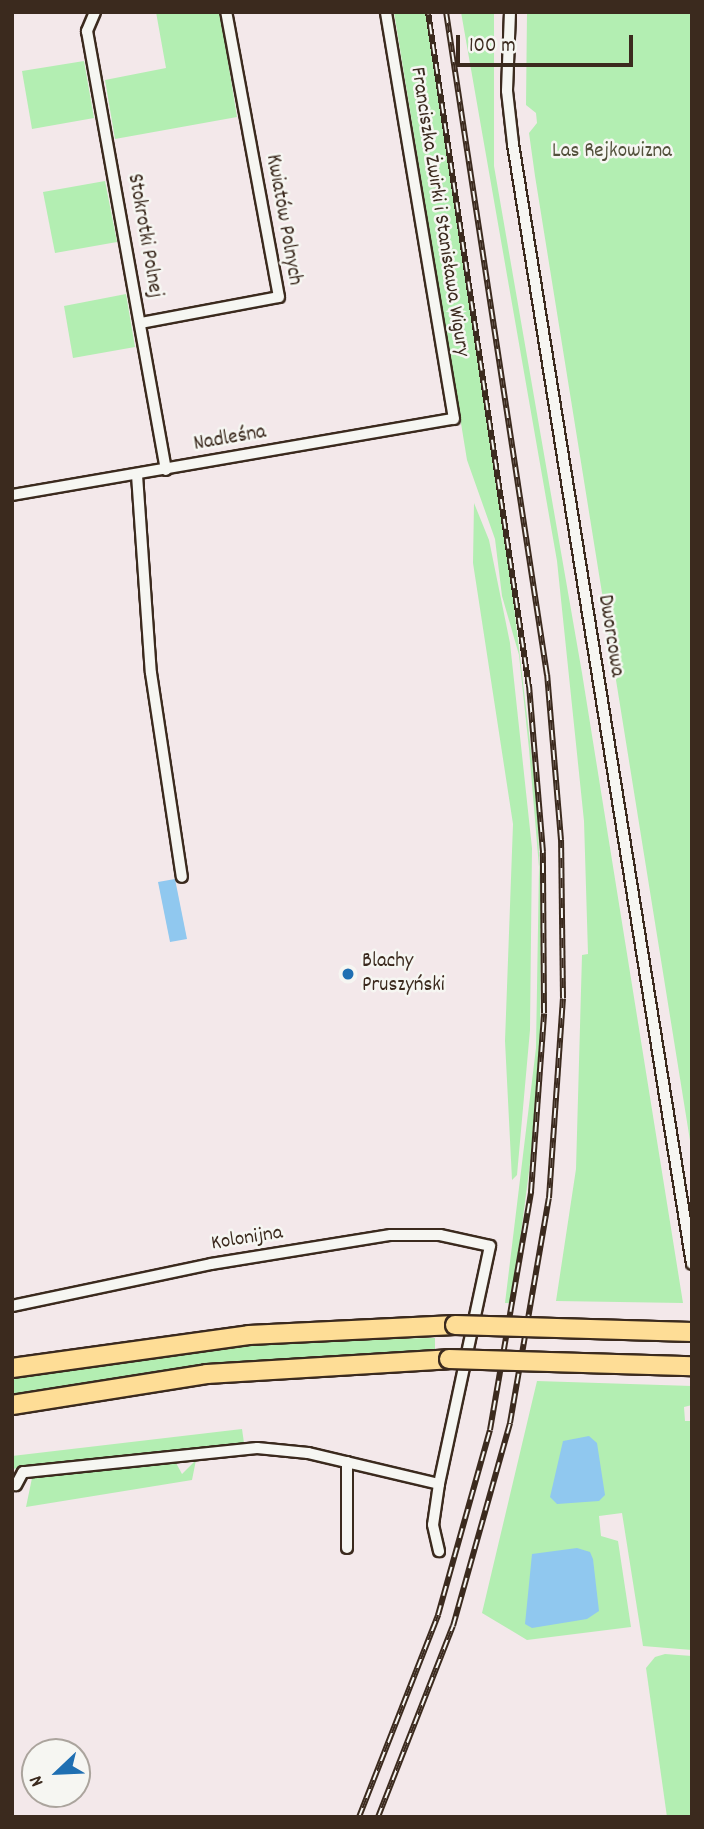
<!DOCTYPE html>
<meta charset="utf-8">
<style>
body{margin:0}
#map{position:relative;width:704px;height:1829px;overflow:hidden;background:#f3e8ea;font-family:Dekko,sans-serif}
div>[style]{position:absolute}
.green>*{inset:0;background:#b3eeb2}
.water>*{inset:0;background:#90c8ef}
.roads{filter:drop-shadow(2px 0 #3b2a1e) drop-shadow(-2px 0 #3b2a1e) drop-shadow(0 2px #3b2a1e) drop-shadow(0 -2px #3b2a1e)}
.street>*{height:10px;margin:-5px;padding:0 5px;transform-origin:5px;border-radius:5px;background:#f6f6f2}
.highway>*{height:18px;margin:-9px;padding:0 9px;transform-origin:9px;border-radius:9px;background:#fedd96}
.rail>*{height:6px;margin-top:-3px;transform-origin:0;background:repeating-linear-gradient(90deg,#f6f6f2 0 10px,#3b2a1e 0 20px);box-sizing:border-box;border-block:2px solid #3b2a1e}
.bridges{filter:drop-shadow(2px 0 #3b2a1e) drop-shadow(-2px 0 #3b2a1e) drop-shadow(0 2px #3b2a1e) drop-shadow(0 -2px #3b2a1e)}
.highway-bridge>*{height:18px;margin:-9px;padding:0 9px;transform-origin:9px;border-radius:9px;background:#fedd96}
.dots>*{width:19px;height:19px;translate:-50% -50%;box-sizing:border-box;border:4px solid #f6f6f2;border-radius:50%}
span{translate:-50% -50%;white-space:nowrap;text-align:center;line-height:1.15;-webkit-text-stroke:5px #f6f6f2;paint-order:stroke}
.park-label{font-size:21px;color:#53513c}
.street-label{font-size:21px;color:#3b2a1e}
.poi-label{font-size:21px;color:#3b2a1e}
.left{translate:0 -50%;text-align:left}
.frame{position:absolute;inset:0;border:14px solid #3b2a1e;pointer-events:none}
.north{position:absolute;left:21px;top:1738px;width:70px;height:70px;box-sizing:border-box;background:#f6f6f2;border:2px solid #aba49d;border-radius:50%;rotate:247deg;font-size:19px;font-weight:700;line-height:28px;text-align:center;color:#3b2a1e}
.north::after{content:'';display:block;margin:auto;width:24px;height:32px;background:#1f6fb2;clip-path:polygon(50% 0,100% 100%,50% 72%,0 100%)}
.scale{position:absolute;left:456px;top:35px;width:177px;height:32px;box-sizing:border-box;border:4px solid #3b2a1e;border-top:0;padding-left:9px;font-size:21px;line-height:24px;white-space:nowrap;color:#3b2a1e;-webkit-text-stroke:5px #f6f6f2;paint-order:stroke}
</style>
<div id="map">
<div class="green">
<div style="clip-path:polygon(156px 12px,220px 12px,237px 117px,115px 139px,105px 80px,166px 68px)"></div>
<div style="clip-path:polygon(394px 12px,426px 12px,507px 547px,537px 801px,541px 905px,540px 1038px,536px 1117px,512px 1303px,505px 1303px,536px 1048px,539px 867px,529px 749px,519px 655px,502px 596px,495px 539px,467px 460px)"></div>
<div style="clip-path:polygon(461px 12px,494px 12px,494px 166px,582px 673px,683px 1303px,556px 1301px,576px 1169px,582px 955px,588px 954px,584px 821px,557px 561px)"></div>
<div style="clip-path:polygon(527px 12px,692px 12px,692px 1153px,535px 176px,529px 133px,537px 123px,536px 113px,526px 105px)"></div>
<div style="clip-path:polygon(84px 61px,94px 118px,32px 129px,22px 71px)"></div>
<div style="clip-path:polygon(105px 181px,117px 242px,55px 253px,43px 192px)"></div>
<div style="clip-path:polygon(126px 294px,135px 347px,73px 358px,64px 306px)"></div>
<div style="clip-path:polygon(474px 503px,489px 540px,510px 643px,532px 848px,530px 1030px,517px 1175px,512px 1180px,505px 1041px,513px 824px,473px 563px)"></div>
<div style="clip-path:polygon(435px 1338px,435px 1352px,283px 1359px,141px 1374px,12px 1398px,12px 1377px,165px 1350px,282px 1341px)"></div>
<div style="clip-path:polygon(537px 1381px,692px 1386px,692px 1405px,684px 1407px,685px 1421px,692px 1421px,692px 1650px,643px 1646px,622px 1513px,599px 1516px,601px 1536px,618px 1541px,631px 1627px,527px 1640px,482px 1613px)"></div>
<div style="clip-path:polygon(242px 1429px,244px 1443px,12px 1469px,12px 1456px)"></div>
<div style="clip-path:polygon(196px 1460px,192px 1480px,26px 1507px,32px 1478px,175px 1461px,182px 1474px)"></div>
<div style="clip-path:polygon(665px 1654px,692px 1656px,692px 1817px,667px 1817px,646px 1668px,655px 1657px)"></div>
</div>
<div class="water">
<div style="clip-path:polygon(175px 879px,187px 939px,170px 942px,158px 882px)"></div>
<div style="clip-path:polygon(589px 1436px,597px 1443px,605px 1495px,599px 1501px,557px 1504px,550px 1497px,563px 1441px)"></div>
<div style="clip-path:polygon(577px 1548px,590px 1552px,593px 1559px,599px 1611px,587px 1619px,532px 1628px,525px 1624px,532px 1554px)"></div>
</div>
<div class="roads">
<div class="street">
<div style="left:95px;top:12px;width:21px;rotate:113deg"></div>
<div style="left:87px;top:31px;width:446px;rotate:79.8deg"></div>
<div style="left:510px;top:12px;width:79px;rotate:92.2deg"></div>
<div style="left:507px;top:91px;width:53px;rotate:83.5deg"></div>
<div style="left:513px;top:144px;width:1134px;rotate:80.92deg"></div>
<div style="left:141px;top:323px;width:140px;rotate:-10.7deg"></div>
<div style="left:279px;top:297px;width:290px;rotate:-100.5deg"></div>
<div style="left:137px;top:475px;width:198px;rotate:86deg"></div>
<div style="left:151px;top:673px;width:206px;rotate:81.4deg"></div>
<div style="left:12px;top:495px;width:448px;rotate:-9.8deg"></div>
<div style="left:454px;top:419px;width:413px;rotate:-99.5deg"></div>
<div style="left:12px;top:1306px;width:203px;rotate:-11.9deg"></div>
<div style="left:211px;top:1264px;width:182px;rotate:-9.2deg"></div>
<div style="left:391px;top:1235px;width:49px"></div>
<div style="left:440px;top:1235px;width:51px;rotate:12.4deg"></div>
<div style="left:490px;top:1246px;width:243px;rotate:102.1deg"></div>
<div style="left:439px;top:1484px;width:135px;rotate:-166.7deg"></div>
<div style="left:308px;top:1453px;width:51px;rotate:-174.4deg"></div>
<div style="left:257px;top:1448px;width:235px;rotate:174.1deg"></div>
<div style="left:23px;top:1472px;width:15px;rotate:118deg"></div>
<div style="left:439px;top:1484px;width:41px;rotate:98.3deg"></div>
<div style="left:433px;top:1525px;width:27px;rotate:77deg"></div>
<div style="left:347px;top:1548px;width:86px;rotate:-90deg"></div>
</div>
<div class="highway">
<div style="left:12px;top:1368px;width:239px;rotate:-7.9deg"></div>
<div style="left:249px;top:1335px;width:206px;rotate:-2.8deg"></div>
<div style="left:12px;top:1405px;width:197px;rotate:-9deg"></div>
<div style="left:207px;top:1374px;width:242px;rotate:-3.5deg"></div>
</div>
</div>
<div class="rail">
<div style="left:359px;top:1817px;width:217px;rotate:-68.6deg"></div>
<div style="left:438px;top:1615px;width:192px;rotate:-74.3deg"></div>
<div style="left:490px;top:1430px;width:242px;rotate:-80.2deg"></div>
<div style="left:531px;top:1192px;width:179px;rotate:-85.8deg"></div>
<div style="left:544px;top:1013px;width:161px;rotate:-90.4deg"></div>
<div style="left:543px;top:852px;width:166px;rotate:-94.8deg"></div>
<div style="left:529px;top:687px;width:683px;rotate:-98.51deg"></div>
<div style="left:378px;top:1817px;width:205px;rotate:-68.6deg"></div>
<div style="left:453px;top:1626px;width:211px;rotate:-74.3deg"></div>
<div style="left:510px;top:1423px;width:228px;rotate:-80.2deg"></div>
<div style="left:549px;top:1198px;width:200px;rotate:-86deg"></div>
<div style="left:563px;top:998px;width:158px;rotate:-90.7deg"></div>
<div style="left:561px;top:840px;width:166px;rotate:-94.8deg"></div>
<div style="left:547px;top:675px;width:671px;rotate:-98.66deg"></div>
</div>
<div class="bridges">
<div class="highway-bridge">
<div style="left:455px;top:1325px;width:237px;rotate:1.7deg"></div>
<div style="left:449px;top:1359px;width:243px;rotate:1.7deg"></div>
</div>
</div>
<div class="dots">
<div style="left:348px;top:974px;background:#1f6fb2"></div>
</div>
<div class="park-label">
<span style="left:612px;top:152px">Las Rejkowizna</span>
</div>
<div class="street-label">
<span style="left:439px;top:212px;rotate:81deg">Franciszka Żwirki i Stanisława Wigury</span>
<span style="left:283px;top:220px;rotate:80deg">Kwiatów Polnych</span>
<span style="left:144px;top:236px;rotate:80deg">Stokrotki Polnej</span>
<span style="left:230px;top:439px;rotate:-10deg">Nadleśna</span>
<span style="left:610px;top:636px;rotate:81deg">Dworcowa</span>
<span style="left:247px;top:1239px;rotate:-9deg">Kolonijna</span>
</div>
<div class="poi-label">
<span class="left" style="left:362px;top:974px">Blachy<br>Pruszyński</span>
</div>
<div class="frame"></div>
<div class="north">N</div>
<div class="scale">100 m</div>
</div>
